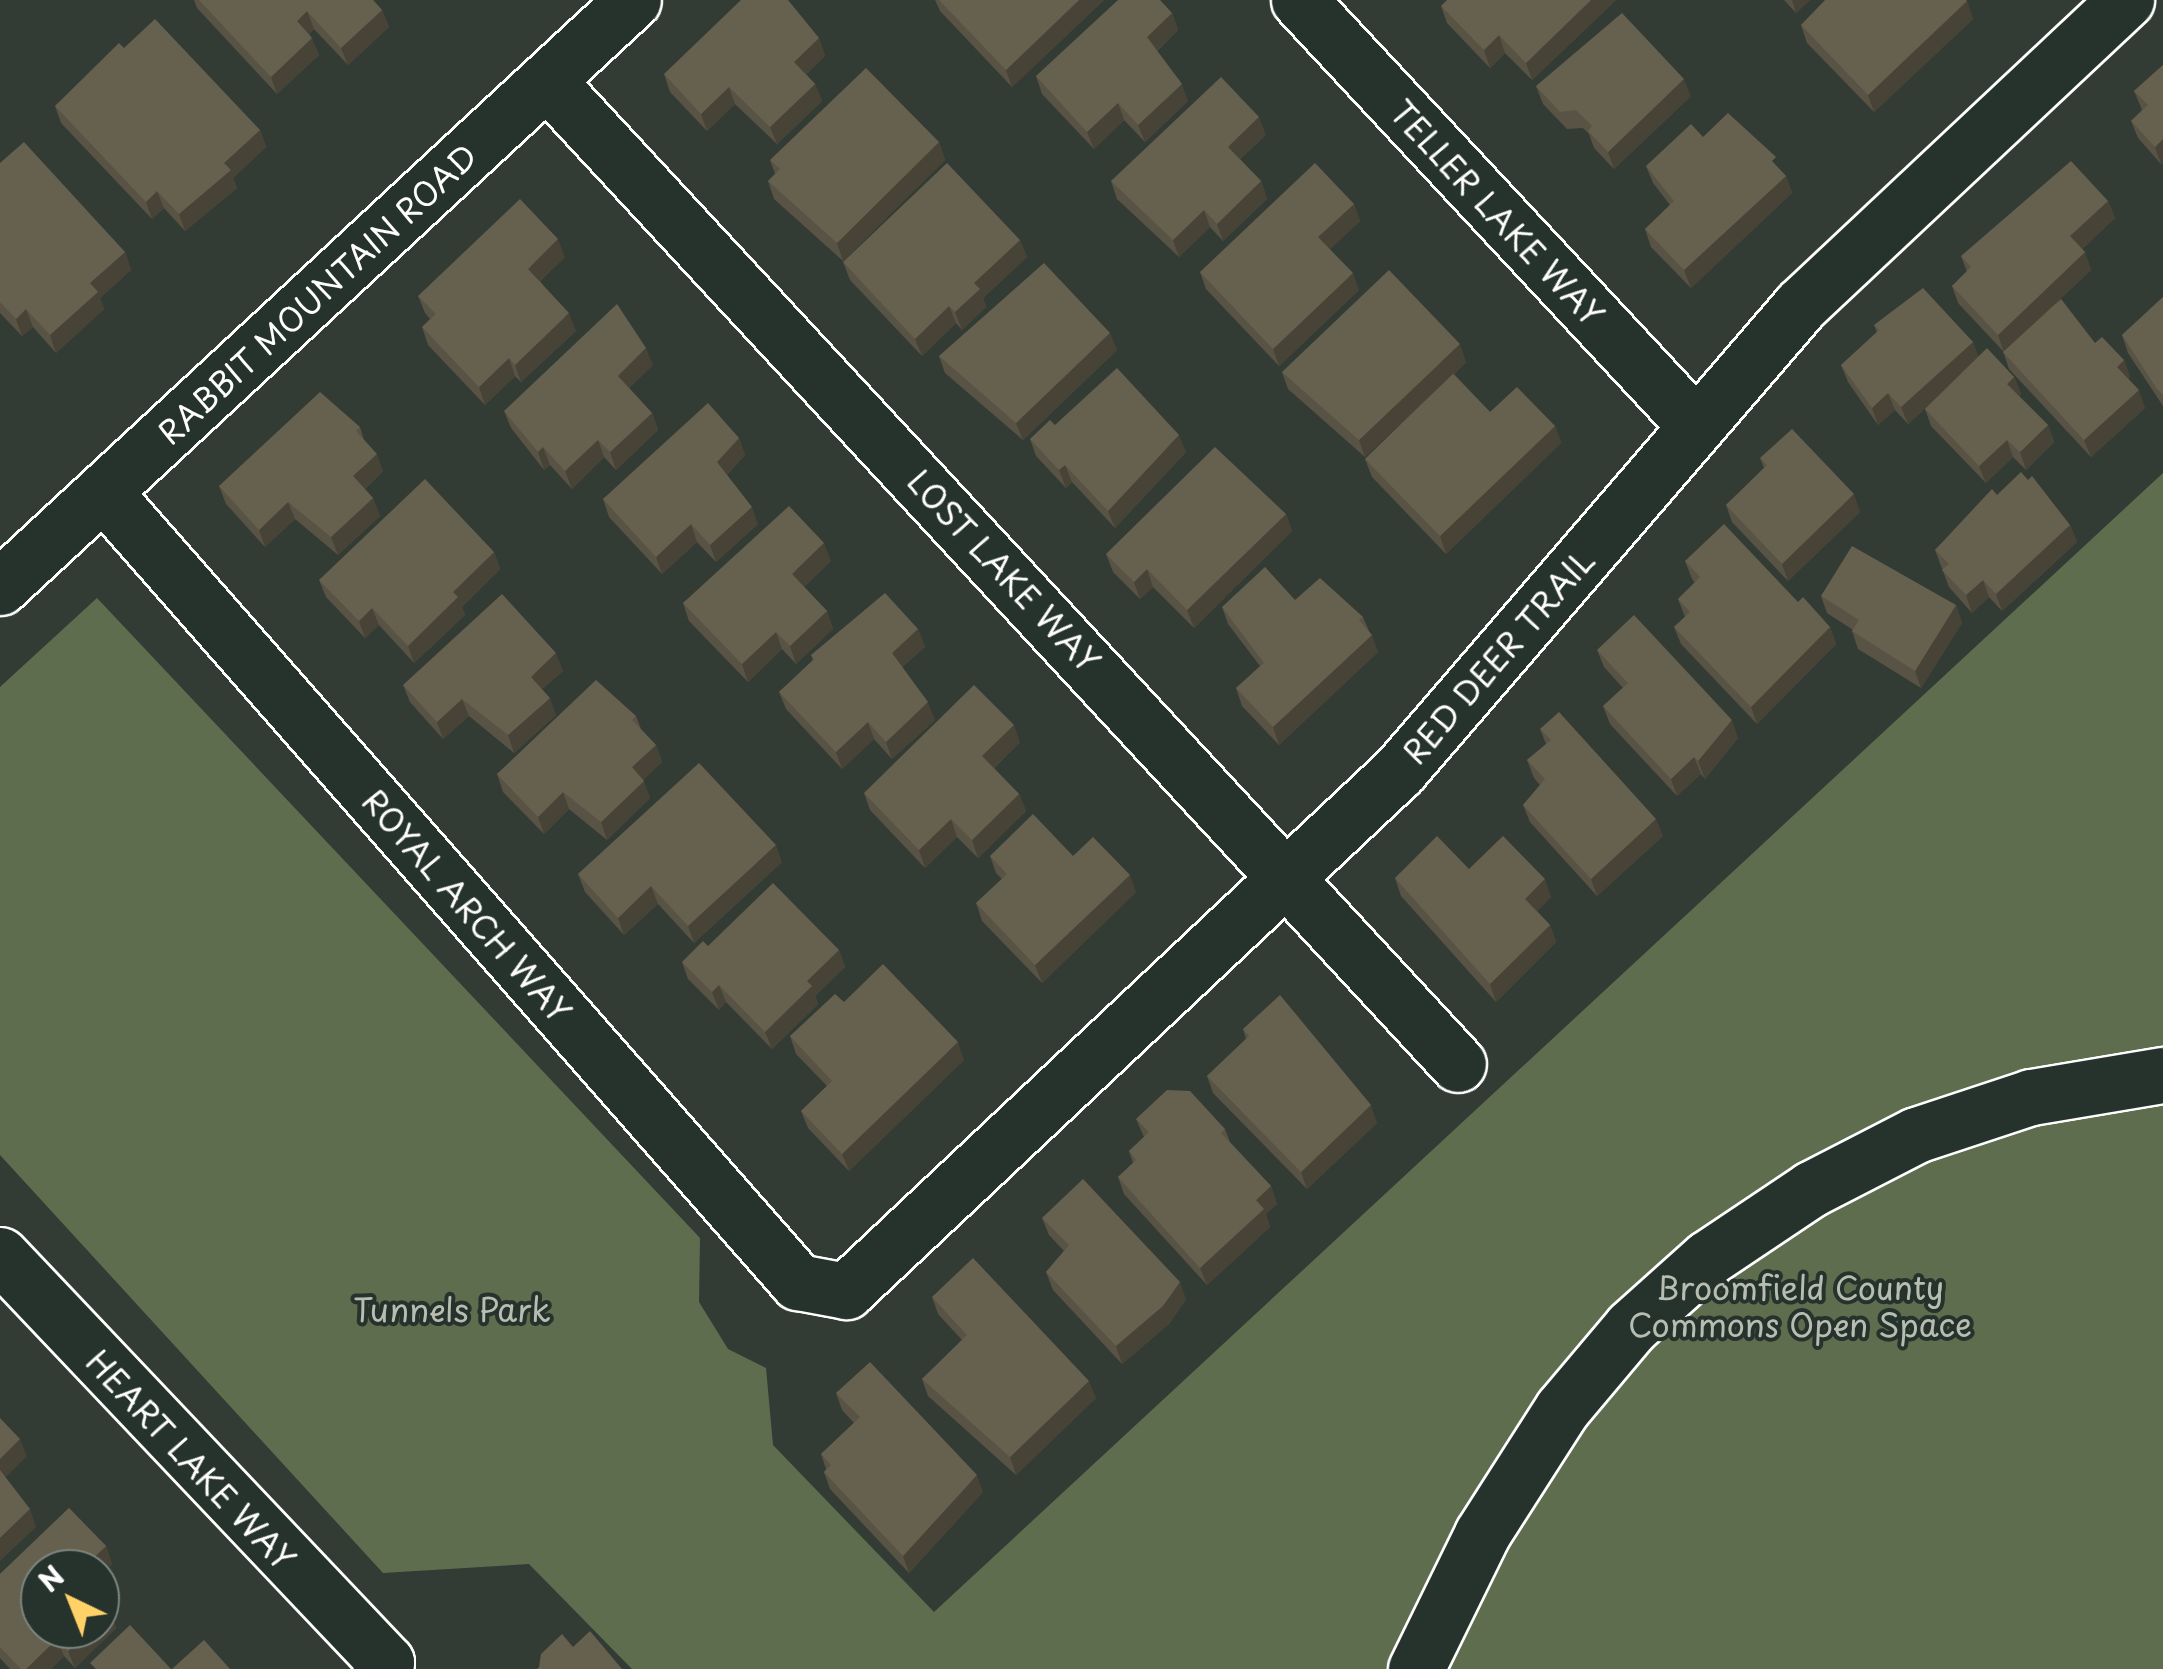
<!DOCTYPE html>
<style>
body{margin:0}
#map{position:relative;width:2163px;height:1669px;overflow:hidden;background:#333c34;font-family:"Playpen Sans",sans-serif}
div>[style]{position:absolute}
.green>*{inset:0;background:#5f6d4f}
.roads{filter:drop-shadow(2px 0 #fff) drop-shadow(-2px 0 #fff) drop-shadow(0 2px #fff) drop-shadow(0 -2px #fff)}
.minor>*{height:55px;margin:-27.5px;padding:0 27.5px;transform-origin:27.5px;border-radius:27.5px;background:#26332d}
.wall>*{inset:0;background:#585344}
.shaded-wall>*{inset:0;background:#474337}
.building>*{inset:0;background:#66604f}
span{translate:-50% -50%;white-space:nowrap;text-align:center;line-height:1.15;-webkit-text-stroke:8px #26332d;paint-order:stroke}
.street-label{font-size:32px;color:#fff}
.park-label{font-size:32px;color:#b7bdb0}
.north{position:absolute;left:20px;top:1549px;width:100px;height:100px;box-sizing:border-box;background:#26332d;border:2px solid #7d8581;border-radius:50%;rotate:317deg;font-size:28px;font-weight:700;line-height:40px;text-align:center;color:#fff}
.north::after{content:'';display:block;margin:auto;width:35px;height:45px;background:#ffd166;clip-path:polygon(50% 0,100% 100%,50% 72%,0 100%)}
</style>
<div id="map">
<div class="green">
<div style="clip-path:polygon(2163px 473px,2163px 1669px,632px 1669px,529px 1564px,383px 1573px,0 1155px,0 687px,97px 598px,700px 1238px,699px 1302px,728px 1349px,766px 1368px,773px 1445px,934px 1612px)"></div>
</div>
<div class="roads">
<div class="minor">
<div style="left:1299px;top:0;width:581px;rotate:47.02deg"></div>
<div style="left:547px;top:81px;width:1340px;rotate:47.18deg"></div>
<div style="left:104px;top:493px;width:1051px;rotate:48.67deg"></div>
<div style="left:798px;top:1282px;width:49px;rotate:10.6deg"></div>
<div style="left:846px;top:1291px;width:759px;rotate:-43.24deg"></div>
<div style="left:1399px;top:771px;width:615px;rotate:-49.22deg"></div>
<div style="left:1801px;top:305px;width:446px;rotate:-43.2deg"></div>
<div style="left:0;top:587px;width:863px;rotate:-42.84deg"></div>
<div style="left:0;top:1255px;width:561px;rotate:46.52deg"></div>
<div style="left:386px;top:1662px;width:9px;rotate:126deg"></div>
<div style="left:1416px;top:1669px;width:150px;rotate:-63.9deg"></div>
<div style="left:1482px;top:1534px;width:148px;rotate:-57.4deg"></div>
<div style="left:1562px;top:1409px;width:107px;rotate:-49.9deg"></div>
<div style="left:1631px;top:1327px;width:103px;rotate:-41.9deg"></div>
<div style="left:1708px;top:1258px;width:124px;rotate:-33.8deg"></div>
<div style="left:1811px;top:1189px;width:118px;rotate:-27.2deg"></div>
<div style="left:1916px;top:1135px;width:121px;rotate:-18.3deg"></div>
<div style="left:2031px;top:1097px;width:134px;rotate:-9.5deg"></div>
</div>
</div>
<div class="wall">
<div style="clip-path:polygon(194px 0,373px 0,382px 10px,389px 27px,348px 65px,314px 29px,309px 34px,319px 55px,277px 94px,197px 8px)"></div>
<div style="clip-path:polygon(935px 0,1104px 0,1012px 87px,940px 11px)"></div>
<div style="clip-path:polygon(1616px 0,1532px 80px,1505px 53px,1490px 68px,1447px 23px,1441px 6px)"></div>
<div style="clip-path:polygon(1784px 0,1810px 0,1796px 13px)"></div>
<div style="clip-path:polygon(1967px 1px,1973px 19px,1874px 112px,1807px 43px,1801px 25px)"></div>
<div style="clip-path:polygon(1172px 13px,1178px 30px,1157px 51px,1188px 101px,1145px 142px,1124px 120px,1094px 149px,1042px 94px,1036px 76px)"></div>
<div style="clip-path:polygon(819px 38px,825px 56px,806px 74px,815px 84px,822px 101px,777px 144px,735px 104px,707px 131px,670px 92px,664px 74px)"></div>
<div style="clip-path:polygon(124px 48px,260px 130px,266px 147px,233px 178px,237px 188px,185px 231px,164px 208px,152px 219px,61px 123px,55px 106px)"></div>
<div style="clip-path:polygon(2163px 65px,2163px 162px,2161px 164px,2138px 138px,2131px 121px,2142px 110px,2134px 91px)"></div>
<div style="clip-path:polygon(1536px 86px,1691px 96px,1614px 169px,1594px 148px,1589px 134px,1583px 128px,1567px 129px,1543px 104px)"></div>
<div style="clip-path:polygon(1266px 135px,1240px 159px,1261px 181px,1267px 199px,1223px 241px,1210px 227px,1179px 257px,1117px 199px,1111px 181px)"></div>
<div style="clip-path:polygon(1703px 137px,1782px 172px,1786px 176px,1792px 193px,1691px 288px,1651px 247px,1645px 229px,1670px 205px,1653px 183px,1646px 166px)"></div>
<div style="clip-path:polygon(939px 142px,945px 160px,843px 261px,774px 199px,768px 181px,775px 174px,770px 160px)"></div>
<div style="clip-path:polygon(0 163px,125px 252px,131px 270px,100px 298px,104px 309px,56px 353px,33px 327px,22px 336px,0 313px)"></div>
<div style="clip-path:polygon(2108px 201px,2115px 218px,2082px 249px,2085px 252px,2091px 270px,2056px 303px,2095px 343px,2124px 360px,2130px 377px,2128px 379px,2145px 408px,2091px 457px,2009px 369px,2003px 351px,1958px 303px,1952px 286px,1967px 272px,1961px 256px)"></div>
<div style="clip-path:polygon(1354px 204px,1360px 221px,1330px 249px,1359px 290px,1279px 366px,1206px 289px,1200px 272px)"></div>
<div style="clip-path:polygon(1020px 240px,1027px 257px,983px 298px,986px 307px,962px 330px,956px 323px,922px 356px,850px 280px,843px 262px)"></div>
<div style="clip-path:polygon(565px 257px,540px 281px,576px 331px,521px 382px,515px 376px,485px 405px,428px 345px,422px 327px,430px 319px,425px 313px,418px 296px)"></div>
<div style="clip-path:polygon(2163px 297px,2163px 406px,2128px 353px,2122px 335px)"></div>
<div style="clip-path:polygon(1874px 325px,1973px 342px,1978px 357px,2014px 377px,2021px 394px,2019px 396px,2048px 425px,2054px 442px,2026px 470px,2013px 457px,1986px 483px,1931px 426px,1925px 409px,1930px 404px,1908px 424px,1895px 410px,1878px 425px,1848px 382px,1841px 365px,1877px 333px)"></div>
<div style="clip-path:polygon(1117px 350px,1023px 440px,945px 373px,939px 356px)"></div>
<div style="clip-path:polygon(1466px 362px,1454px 374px,1490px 412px,1555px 426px,1561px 443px,1446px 554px,1372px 477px,1365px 459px,1425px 400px,1365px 457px,1288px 389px,1282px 372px)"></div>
<div style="clip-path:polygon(653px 365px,629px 388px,652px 413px,658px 430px,616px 470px,604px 457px,572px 489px,550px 465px,544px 470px,511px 428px,504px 411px)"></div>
<div style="clip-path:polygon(1055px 425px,1186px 452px,1115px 528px,1072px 482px,1066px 488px,1036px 456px,1030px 439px)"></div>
<div style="clip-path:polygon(360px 427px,364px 440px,383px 471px,365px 489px,373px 498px,380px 516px,338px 555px,295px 519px,265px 547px,226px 504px,219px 486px)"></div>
<div style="clip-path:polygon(739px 438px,745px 455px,727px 475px,758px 524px,716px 562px,697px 542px,662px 574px,609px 517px,603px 499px)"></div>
<div style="clip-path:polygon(1760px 458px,1860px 512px,1788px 581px,1732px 522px,1726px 505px,1764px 468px)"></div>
<div style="clip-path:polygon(1997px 495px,2070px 525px,2077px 542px,2002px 611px,1989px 597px,1972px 613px,1949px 587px,1935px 550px)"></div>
<div style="clip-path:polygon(1286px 514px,1292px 531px,1194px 628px,1153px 587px,1140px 599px,1113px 572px,1106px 554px)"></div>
<div style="clip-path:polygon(494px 552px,500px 569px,462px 607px,465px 615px,414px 663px,379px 625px,365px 638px,326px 597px,319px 580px)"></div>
<div style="clip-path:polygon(831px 561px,804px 587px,827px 611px,833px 629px,796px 664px,782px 649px,748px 682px,689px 621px,683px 603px)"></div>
<div style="clip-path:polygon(1685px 561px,1798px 602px,1830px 627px,1836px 644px,1757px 724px,1681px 644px,1674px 627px,1685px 617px,1678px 599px,1695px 583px,1692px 579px)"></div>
<div style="clip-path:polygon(1821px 596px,1956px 605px,1962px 623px,1921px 688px,1858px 649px,1852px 631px,1853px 630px,1827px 613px)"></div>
<div style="clip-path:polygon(1295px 600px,1363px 617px,1378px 652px,1279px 745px,1242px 706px,1236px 688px,1260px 666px,1228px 624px,1222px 607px)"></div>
<div style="clip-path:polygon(918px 629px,925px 647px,902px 667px,935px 720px,892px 759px,874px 739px,842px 769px,786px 709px,779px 692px,813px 661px,811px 655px)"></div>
<div style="clip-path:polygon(1597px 650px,1738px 738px,1705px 779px,1701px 774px,1677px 796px,1610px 724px,1603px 706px,1623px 688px,1604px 667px)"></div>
<div style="clip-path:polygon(563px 671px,542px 689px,556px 715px,514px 753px,469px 716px,443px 739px,410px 702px,403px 685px)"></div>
<div style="clip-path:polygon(636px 716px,641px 729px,656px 745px,662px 762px,643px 780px,650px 798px,607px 840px,569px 809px,544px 834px,503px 792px,497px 774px)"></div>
<div style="clip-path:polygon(1540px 729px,1663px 836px,1597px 896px,1530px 822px,1523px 805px,1540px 785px,1534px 778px,1527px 760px,1546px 744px)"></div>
<div style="clip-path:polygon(1020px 742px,994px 768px,1019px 794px,1026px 811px,978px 858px,957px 837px,925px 868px,870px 810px,864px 793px)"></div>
<div style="clip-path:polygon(990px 856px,1073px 856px,1136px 892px,1042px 983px,982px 921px,976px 903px,1002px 879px,996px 873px)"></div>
<div style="clip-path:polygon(782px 862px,694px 943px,658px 904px,624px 935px,585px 892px,578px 874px)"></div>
<div style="clip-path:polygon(1469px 869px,1551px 897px,1537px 911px,1550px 925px,1556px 942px,1496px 1002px,1401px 896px,1395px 878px)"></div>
<div style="clip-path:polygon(708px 946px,839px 950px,845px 967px,815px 996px,818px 1004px,772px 1049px,726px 1002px,719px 1010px,688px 979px,682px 962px)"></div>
<div style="clip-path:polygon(844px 1002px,964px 1060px,849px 1171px,808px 1128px,801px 1111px,827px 1086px,796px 1054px,790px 1036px)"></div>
<div style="clip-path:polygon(1243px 1029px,1377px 1123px,1307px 1189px,1213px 1093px,1207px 1076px,1246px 1039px)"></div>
<div style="clip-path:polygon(1136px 1119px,1225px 1129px,1230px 1142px,1271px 1186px,1277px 1204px,1266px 1214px,1270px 1227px,1207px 1285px,1124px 1194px,1118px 1177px,1133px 1163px,1129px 1151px,1144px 1137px)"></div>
<div style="clip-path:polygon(1042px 1218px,1186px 1299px,1170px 1323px,1122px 1364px,1053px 1290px,1046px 1272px,1064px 1251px,1049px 1235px)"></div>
<div style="clip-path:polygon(932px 1297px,1096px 1398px,1016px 1475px,928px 1396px,922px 1379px,962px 1340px,938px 1314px)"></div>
<div style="clip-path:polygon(836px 1393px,983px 1492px,909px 1573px,830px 1489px,824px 1472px,826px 1469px,821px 1454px,854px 1423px,842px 1410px)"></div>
<div style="clip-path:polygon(69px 1508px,106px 1546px,112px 1564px,100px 1575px,100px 1569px,40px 1569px,40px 1629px,100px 1629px,100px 1601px,110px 1611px,116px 1628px,75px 1668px,64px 1656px,51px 1669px,10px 1669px,0 1658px,0 1574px)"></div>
</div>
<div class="shaded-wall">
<div style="clip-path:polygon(1079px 0,1104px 0,1012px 87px,1006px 70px)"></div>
<div style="clip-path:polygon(1591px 0,1616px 0,1532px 80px,1526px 63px)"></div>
<div style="clip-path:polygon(1792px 0,1810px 0,1796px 13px)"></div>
<div style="clip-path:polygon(1967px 1px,1973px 19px,1874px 112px,1868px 95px)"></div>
<div style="clip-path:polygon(382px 10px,389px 27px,348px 65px,341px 48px)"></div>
<div style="clip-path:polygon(307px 11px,314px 29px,303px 39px,297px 21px)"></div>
<div style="clip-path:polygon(1172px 13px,1178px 30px,1153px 54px,1147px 37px)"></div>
<div style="clip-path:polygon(1499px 35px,1505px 53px,1490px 68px,1484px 50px)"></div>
<div style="clip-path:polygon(312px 38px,319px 55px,277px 94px,271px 77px)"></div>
<div style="clip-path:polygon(819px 38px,825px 56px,801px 80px,794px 62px)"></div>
<div style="clip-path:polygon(1684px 79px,1691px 96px,1614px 169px,1608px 152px)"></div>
<div style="clip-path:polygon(815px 84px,822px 101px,777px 144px,770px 127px)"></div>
<div style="clip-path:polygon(1182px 84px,1188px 101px,1145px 142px,1138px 125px)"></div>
<div style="clip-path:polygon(729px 87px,735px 104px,707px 131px,701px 114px)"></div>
<div style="clip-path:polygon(1118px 103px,1124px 120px,1094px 149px,1087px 132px)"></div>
<div style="clip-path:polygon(1259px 117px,1266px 135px,1234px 164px,1228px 147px)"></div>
<div style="clip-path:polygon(260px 130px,266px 147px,233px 178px,237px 188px,185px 231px,179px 214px,224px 163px)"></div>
<div style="clip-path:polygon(2163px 139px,2163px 162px,2161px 164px,2155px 147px)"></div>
<div style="clip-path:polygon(939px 142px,945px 160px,843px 261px,837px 243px)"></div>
<div style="clip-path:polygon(1786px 176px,1792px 193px,1691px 288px,1684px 270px)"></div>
<div style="clip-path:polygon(1261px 181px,1267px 199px,1223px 241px,1217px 224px)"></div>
<div style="clip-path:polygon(157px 191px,164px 208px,152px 219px,146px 202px)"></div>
<div style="clip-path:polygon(2108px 201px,2115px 218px,2076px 254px,2070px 236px)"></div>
<div style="clip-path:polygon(1354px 204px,1360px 221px,1325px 254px,1318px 237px)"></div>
<div style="clip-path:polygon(1204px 210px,1210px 227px,1179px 257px,1173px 240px)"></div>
<div style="clip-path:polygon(558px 239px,565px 257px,534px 286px,528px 269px)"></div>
<div style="clip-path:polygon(1020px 240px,1027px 257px,983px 298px,986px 307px,962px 330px,955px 312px,974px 283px)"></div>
<div style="clip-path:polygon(125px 252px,131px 270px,100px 298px,104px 309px,56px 353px,50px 335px,90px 283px)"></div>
<div style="clip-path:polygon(2085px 252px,2091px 270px,2004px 352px,1998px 335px)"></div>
<div style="clip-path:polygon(1353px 273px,1359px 290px,1279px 366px,1273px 349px)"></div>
<div style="clip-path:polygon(949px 306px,956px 323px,922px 356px,915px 339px)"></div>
<div style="clip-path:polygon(26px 309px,33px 327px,22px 336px,16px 319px)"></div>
<div style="clip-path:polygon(569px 313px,576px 331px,521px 382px,515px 365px)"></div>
<div style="clip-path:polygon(1110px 333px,1117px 350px,1023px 440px,1016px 423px)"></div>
<div style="clip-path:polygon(1973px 342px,1979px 359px,1908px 424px,1901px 407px)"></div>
<div style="clip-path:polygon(1460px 344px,1466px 362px,1365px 457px,1359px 440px)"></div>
<div style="clip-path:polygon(646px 348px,653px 365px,624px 393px,618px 376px)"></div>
<div style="clip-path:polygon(509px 358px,515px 376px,485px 405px,479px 387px)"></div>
<div style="clip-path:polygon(2124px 360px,2130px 377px,2123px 384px,2117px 367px)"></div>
<div style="clip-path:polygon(2014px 377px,2021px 394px,2013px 401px,2007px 384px)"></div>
<div style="clip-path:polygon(2139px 390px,2145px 408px,2091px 457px,2084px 440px)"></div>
<div style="clip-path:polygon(1888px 393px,1895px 410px,1878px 425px,1872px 408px)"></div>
<div style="clip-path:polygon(652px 413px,658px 430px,616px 470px,610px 452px)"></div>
<div style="clip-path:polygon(2048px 425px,2054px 442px,2026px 470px,2020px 452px)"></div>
<div style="clip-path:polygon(1555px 426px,1561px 443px,1446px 554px,1440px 536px)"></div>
<div style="clip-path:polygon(1179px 435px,1186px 452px,1115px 528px,1108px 511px)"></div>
<div style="clip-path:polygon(739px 438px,745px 455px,723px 479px,717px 462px)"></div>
<div style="clip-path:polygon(598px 440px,604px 457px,572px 489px,565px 471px)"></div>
<div style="clip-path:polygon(2007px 440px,2013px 457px,1986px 483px,1979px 466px)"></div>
<div style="clip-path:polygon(543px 447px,550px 465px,544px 470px,538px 452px)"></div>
<div style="clip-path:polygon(377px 454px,383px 471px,359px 494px,353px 476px)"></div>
<div style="clip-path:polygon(1065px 465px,1072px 482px,1066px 488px,1059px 470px)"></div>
<div style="clip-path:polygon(1854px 494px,1860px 512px,1788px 581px,1782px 564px)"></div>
<div style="clip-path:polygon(373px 498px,380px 516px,338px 555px,331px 537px)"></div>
<div style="clip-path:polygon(288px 502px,295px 519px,265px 547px,259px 530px)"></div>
<div style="clip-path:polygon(752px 507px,758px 524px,716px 562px,710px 545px)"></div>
<div style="clip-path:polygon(1286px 514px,1292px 531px,1194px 628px,1187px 610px)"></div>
<div style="clip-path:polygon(691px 524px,697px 542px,662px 574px,656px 557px)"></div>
<div style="clip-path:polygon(2070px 525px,2077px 542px,2002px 611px,1996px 594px)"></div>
<div style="clip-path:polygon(824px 543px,831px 561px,799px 592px,792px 574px)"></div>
<div style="clip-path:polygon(494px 552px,500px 569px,462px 607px,465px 615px,414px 663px,408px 646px,453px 592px)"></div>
<div style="clip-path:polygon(1147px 569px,1153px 587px,1140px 599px,1134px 582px)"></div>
<div style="clip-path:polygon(1983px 580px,1989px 597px,1972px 613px,1966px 595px)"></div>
<div style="clip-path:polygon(1956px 605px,1962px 623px,1921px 688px,1915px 671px)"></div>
<div style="clip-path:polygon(372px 608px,379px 625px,365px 638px,359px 621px)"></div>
<div style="clip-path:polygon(827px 611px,833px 629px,796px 664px,790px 646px)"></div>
<div style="clip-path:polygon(1830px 627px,1836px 644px,1757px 724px,1751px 707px)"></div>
<div style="clip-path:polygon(918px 629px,925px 647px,898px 670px,892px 653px)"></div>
<div style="clip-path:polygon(776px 632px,782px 649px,748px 682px,742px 664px)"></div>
<div style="clip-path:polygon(1372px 635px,1378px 652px,1279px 745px,1273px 727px)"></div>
<div style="clip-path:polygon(556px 653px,563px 671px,537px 694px,531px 677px)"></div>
<div style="clip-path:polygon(550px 698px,556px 715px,514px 753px,508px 735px)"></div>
<div style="clip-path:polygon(462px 699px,469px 716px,443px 739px,437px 722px)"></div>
<div style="clip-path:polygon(928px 702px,935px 720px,892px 759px,886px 742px)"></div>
<div style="clip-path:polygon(1732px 720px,1738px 738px,1705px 779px,1698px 761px)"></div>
<div style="clip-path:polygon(868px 722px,874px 739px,842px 769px,836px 752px)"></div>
<div style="clip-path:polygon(1014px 725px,1020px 742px,988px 773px,982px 756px)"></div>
<div style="clip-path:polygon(656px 745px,662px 762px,638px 785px,632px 767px)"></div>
<div style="clip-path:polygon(1694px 757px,1701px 774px,1677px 796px,1671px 779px)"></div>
<div style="clip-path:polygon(644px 781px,650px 798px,607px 840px,601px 822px)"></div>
<div style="clip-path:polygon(563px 792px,569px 809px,544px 834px,538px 817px)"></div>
<div style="clip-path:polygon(1019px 794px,1026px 811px,978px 858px,972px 840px)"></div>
<div style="clip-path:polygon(951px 819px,957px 837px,925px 868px,919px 850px)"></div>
<div style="clip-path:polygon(1656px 819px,1663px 836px,1597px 896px,1591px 879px)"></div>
<div style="clip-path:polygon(776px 845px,782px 862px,694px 943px,688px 926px)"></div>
<div style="clip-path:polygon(1130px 875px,1136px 892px,1042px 983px,1035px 965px)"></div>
<div style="clip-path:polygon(1545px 879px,1551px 897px,1531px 917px,1525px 899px)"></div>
<div style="clip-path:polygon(651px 886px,658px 904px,624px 935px,618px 918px)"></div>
<div style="clip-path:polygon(1550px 925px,1556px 942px,1496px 1002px,1490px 984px)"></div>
<div style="clip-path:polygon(839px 950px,845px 967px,815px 996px,818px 1004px,772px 1049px,765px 1032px,807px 981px)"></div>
<div style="clip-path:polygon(719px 985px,726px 1002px,719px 1010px,712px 992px)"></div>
<div style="clip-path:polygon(958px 1042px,964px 1060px,849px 1171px,842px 1154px)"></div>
<div style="clip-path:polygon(1371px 1105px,1377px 1123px,1307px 1189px,1301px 1172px)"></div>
<div style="clip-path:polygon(1271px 1186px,1277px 1204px,1266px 1214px,1270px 1227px,1207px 1285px,1200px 1268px,1256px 1200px)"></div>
<div style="clip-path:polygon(1180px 1282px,1186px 1299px,1170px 1323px,1122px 1364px,1116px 1346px)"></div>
<div style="clip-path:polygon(1089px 1381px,1096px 1398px,1016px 1475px,1010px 1457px)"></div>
<div style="clip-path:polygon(20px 1439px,27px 1456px,2px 1481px,0 1477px,0 1459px)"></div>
<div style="clip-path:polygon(977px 1475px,983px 1492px,909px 1573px,903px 1556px)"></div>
<div style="clip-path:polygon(30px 1509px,36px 1527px,0 1561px,0 1538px)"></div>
<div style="clip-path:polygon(106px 1546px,112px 1564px,100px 1575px,100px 1569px,82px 1569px)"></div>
<div style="clip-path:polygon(110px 1611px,116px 1628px,75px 1668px,68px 1651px,91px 1629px,100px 1629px,100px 1620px)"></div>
<div style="clip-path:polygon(57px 1639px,64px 1656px,51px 1669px,26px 1669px)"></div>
</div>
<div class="building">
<div style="clip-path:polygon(199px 0,373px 0,382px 10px,341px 48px,307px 11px,297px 21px,312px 38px,271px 77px)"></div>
<div style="clip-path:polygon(741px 0,788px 0,819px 38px,794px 62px,815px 84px,770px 127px,729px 87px,701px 114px,664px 74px)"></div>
<div style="clip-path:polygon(939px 0,1079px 0,1006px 70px)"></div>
<div style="clip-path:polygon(1118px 0,1160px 0,1172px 13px,1147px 37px,1182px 84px,1138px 125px,1118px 103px,1087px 132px,1036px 76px)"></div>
<div style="clip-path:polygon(1447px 0,1591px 0,1526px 63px,1499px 35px,1484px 50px,1441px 6px)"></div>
<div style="clip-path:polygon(1825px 0,1966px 0,1967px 1px,1868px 95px,1801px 25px)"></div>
<div style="clip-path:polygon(1622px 13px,1684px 79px,1608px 152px,1588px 131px,1592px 126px,1576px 110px,1560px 112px,1536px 86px)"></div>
<div style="clip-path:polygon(155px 19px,260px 130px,224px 163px,231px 170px,179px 214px,157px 191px,146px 202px,55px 106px,119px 43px,124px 48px)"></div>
<div style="clip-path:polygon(2163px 65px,2163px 139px,2155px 147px,2131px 121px,2148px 105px,2134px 91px)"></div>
<div style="clip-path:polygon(866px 68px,939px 142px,837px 243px,768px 181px,780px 169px,770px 160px)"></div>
<div style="clip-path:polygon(1221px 77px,1259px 117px,1228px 147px,1261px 181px,1217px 224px,1204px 210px,1173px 240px,1111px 181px)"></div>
<div style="clip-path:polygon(1728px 113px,1776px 157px,1772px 161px,1786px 176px,1684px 270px,1645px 229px,1674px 201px,1646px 166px,1691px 124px,1703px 137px)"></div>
<div style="clip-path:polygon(24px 142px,125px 252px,90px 283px,98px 292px,50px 335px,26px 309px,16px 319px,0 302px,0 163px)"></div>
<div style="clip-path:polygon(2071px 161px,2108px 201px,2070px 236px,2085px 252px,1998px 335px,1952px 286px,1971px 267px,1961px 256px)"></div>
<div style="clip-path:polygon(947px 163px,1020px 240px,974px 283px,980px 289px,955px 312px,949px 306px,915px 339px,843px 262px)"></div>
<div style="clip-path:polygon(1315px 163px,1354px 204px,1318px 237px,1353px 273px,1273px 349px,1200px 272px)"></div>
<div style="clip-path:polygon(520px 199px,558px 239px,528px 269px,569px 313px,515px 365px,509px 358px,479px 387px,422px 327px,436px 314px,418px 296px)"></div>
<div style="clip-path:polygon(1044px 263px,1110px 333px,1016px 423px,939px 356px)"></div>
<div style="clip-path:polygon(1389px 270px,1460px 344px,1359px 440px,1282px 372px)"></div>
<div style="clip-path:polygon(1923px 288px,1973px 342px,1901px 407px,1888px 393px,1872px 408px,1841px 365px,1879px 330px,1874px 325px)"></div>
<div style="clip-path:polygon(2163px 297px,2163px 395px,2157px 389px,2122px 335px)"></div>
<div style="clip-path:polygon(2061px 299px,2095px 343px,2102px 337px,2124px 360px,2117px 367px,2139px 390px,2084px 440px,2003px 352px)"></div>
<div style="clip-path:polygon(617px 304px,646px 348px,618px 376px,652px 413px,610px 452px,598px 440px,565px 471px,543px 447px,538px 452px,504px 411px)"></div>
<div style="clip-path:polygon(1987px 348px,2014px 377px,2007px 384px,2048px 425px,2020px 452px,2007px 440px,1979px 466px,1925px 409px)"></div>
<div style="clip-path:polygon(1117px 368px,1179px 435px,1108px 511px,1065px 465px,1059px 470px,1030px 439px,1050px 420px,1055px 425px)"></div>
<div style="clip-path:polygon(1453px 374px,1490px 412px,1517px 387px,1555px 426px,1440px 536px,1365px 459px)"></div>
<div style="clip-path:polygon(320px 392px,360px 427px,356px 431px,377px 454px,353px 476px,373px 498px,331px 537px,288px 502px,259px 530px,219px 486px)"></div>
<div style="clip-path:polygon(708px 403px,739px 438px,717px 462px,752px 507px,710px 545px,691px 524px,656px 557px,603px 499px)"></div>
<div style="clip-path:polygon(1792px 429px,1854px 494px,1782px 564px,1726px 505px,1767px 465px,1760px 458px)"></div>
<div style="clip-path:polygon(1215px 447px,1286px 514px,1187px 610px,1147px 569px,1134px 582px,1106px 554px)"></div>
<div style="clip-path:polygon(2021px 472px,2028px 480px,2032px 476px,2070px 525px,1996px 594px,1983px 580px,1966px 595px,1942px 570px,1949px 564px,1935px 550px,1992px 489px,1997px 495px)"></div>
<div style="clip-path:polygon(425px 479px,494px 552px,453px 592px,458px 597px,408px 646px,372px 608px,359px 621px,319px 580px)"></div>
<div style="clip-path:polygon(789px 506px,824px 543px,792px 574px,827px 611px,790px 646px,776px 632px,742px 664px,683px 603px)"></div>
<div style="clip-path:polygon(1724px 524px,1798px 602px,1803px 597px,1830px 627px,1751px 707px,1674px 627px,1690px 612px,1678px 599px,1700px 577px,1685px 561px)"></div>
<div style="clip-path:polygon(1852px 546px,1956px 605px,1915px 671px,1852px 631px,1859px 620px,1821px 596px)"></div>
<div style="clip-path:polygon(1265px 567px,1295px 600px,1320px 578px,1363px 617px,1359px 620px,1372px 635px,1273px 727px,1236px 688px,1264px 663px,1222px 607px)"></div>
<div style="clip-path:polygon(885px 593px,918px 629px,892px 653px,928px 702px,886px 742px,868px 722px,836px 752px,779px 692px,814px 659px,811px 655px)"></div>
<div style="clip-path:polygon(502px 594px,556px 653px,531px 677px,550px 698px,508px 735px,462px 699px,437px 722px,403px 685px)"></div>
<div style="clip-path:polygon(1634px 615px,1732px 720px,1698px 761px,1694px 757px,1671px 779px,1603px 706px,1628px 683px,1597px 650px)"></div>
<div style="clip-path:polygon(596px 680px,636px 716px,632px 720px,656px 745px,632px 767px,644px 781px,601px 822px,563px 792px,538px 817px,497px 774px)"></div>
<div style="clip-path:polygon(974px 685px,1014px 725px,982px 756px,1019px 794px,972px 840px,951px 819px,919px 850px,864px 793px)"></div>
<div style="clip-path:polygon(1559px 712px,1656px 819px,1591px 879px,1523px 805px,1545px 779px,1527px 760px,1551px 740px,1540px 729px)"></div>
<div style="clip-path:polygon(699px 763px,776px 845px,688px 926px,651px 886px,618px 918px,578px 874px)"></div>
<div style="clip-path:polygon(1033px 814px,1073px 856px,1093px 837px,1130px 875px,1035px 965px,976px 903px,1007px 874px,990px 856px)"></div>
<div style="clip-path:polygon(1437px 836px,1469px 869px,1503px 836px,1545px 879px,1525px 899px,1550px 925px,1490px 984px,1395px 878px)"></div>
<div style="clip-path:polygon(773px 883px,839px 950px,807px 981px,812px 986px,765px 1032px,719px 985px,712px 992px,682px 962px,703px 941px,708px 946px)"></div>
<div style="clip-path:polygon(883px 964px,958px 1042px,842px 1154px,801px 1111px,832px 1081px,790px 1036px,835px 994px,844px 1002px)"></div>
<div style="clip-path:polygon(1280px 995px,1371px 1105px,1301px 1172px,1207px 1076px,1249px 1036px,1243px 1029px)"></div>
<div style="clip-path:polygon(1167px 1090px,1190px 1091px,1225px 1129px,1221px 1133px,1271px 1186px,1256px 1200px,1264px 1209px,1200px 1268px,1118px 1177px,1136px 1160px,1129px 1151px,1149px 1132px,1136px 1119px)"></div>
<div style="clip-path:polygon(1083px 1179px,1180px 1282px,1163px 1306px,1116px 1346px,1046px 1272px,1069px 1245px,1042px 1218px)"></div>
<div style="clip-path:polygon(973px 1258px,1089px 1381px,1010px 1457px,922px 1379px,967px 1335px,932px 1297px)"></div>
<div style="clip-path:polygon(870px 1362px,977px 1475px,903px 1556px,824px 1472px,831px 1465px,821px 1454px,860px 1417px,836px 1393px)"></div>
<div style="clip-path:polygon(0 1418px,20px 1439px,0 1459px)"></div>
<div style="clip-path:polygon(0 1470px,30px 1509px,0 1538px)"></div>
<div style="clip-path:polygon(69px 1508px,106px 1546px,82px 1569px,40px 1569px,40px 1629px,91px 1629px,68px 1651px,57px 1639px,26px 1669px,21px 1669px,0 1647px,0 1574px)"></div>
<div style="clip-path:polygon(100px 1601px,110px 1611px,100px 1620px)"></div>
<div style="clip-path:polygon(130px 1625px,171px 1669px,96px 1669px,90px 1663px)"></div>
<div style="clip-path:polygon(590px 1631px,622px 1669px,537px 1669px,539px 1667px,541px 1654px,562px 1634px,573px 1647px)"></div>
<div style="clip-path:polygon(204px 1640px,230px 1669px,172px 1669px)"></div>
</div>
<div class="street-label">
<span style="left:1497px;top:213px;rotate:47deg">TELLER LAKE WAY</span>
<span style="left:317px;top:294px;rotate:-43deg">RABBIT MOUNTAIN ROAD</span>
<span style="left:1004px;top:571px;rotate:47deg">LOST LAKE WAY</span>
<span style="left:1498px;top:656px;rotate:-49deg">RED DEER TRAIL</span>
<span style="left:467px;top:906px;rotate:49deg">ROYAL ARCH WAY</span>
<span style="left:191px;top:1460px;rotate:47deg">HEART LAKE WAY</span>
</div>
<div class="park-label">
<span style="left:1800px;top:1306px">Broomfield County<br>Commons Open Space</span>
<span style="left:452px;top:1309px">Tunnels Park</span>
</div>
<div class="north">N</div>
</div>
